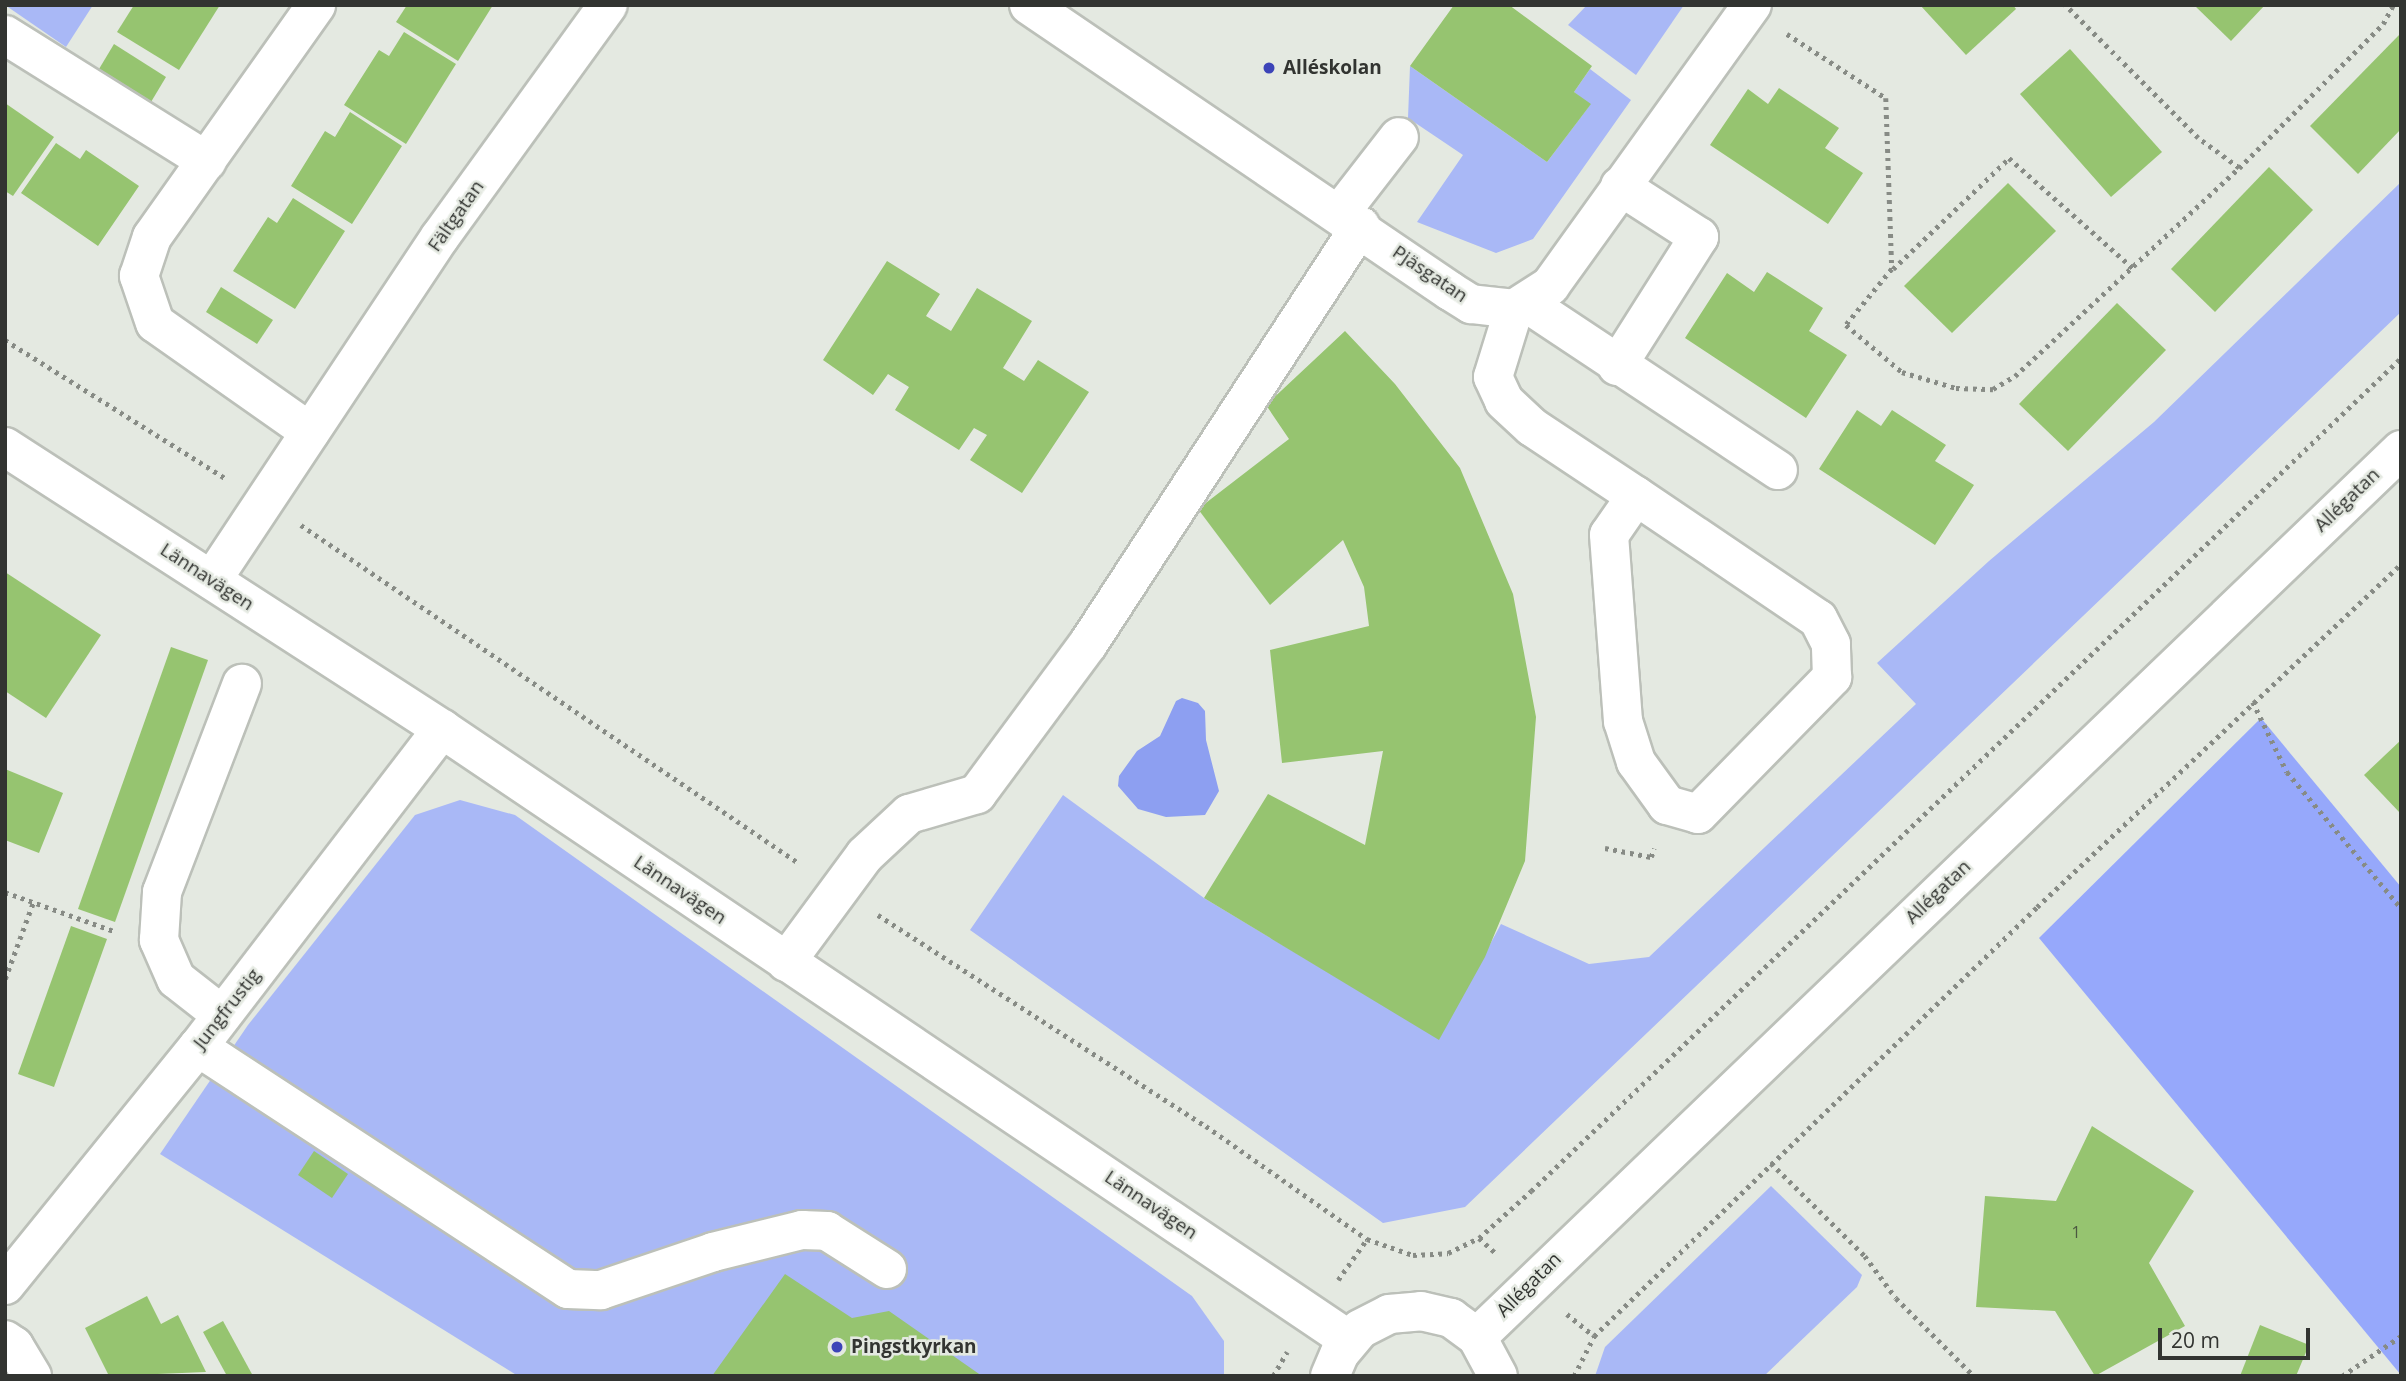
<!DOCTYPE html>
<meta charset="utf-8">
<style>
body{margin:0}
#map{position:relative;width:2406px;height:1381px;overflow:hidden;background:#e4e9e1;font-family:"Open Sans",sans-serif}
div>[style]{position:absolute}
.green>*{inset:0;background:#a9b8f6}
.forest>*{inset:0;background:#96a8fb}
.water>*{inset:0;background:#8d9ff1}
.building>*{inset:0;background:#96c470}
.path>*{height:4.5px;margin-top:-2.25px;transform-origin:0;background:repeating-linear-gradient(90deg,#878b85 0 3.5px,transparent 0 8.5px)}
.roads{filter:drop-shadow(2px 0 #bcc0b9) drop-shadow(-2px 0 #bcc0b9) drop-shadow(0 2px #bcc0b9) drop-shadow(0 -2px #bcc0b9)}
.minor>*{height:38px;margin:-19px;padding:0 19px;transform-origin:19px;border-radius:19px;background:#fff}
.dots>*{width:19px;height:19px;translate:-50% -50%;box-sizing:border-box;border:4px solid #e4e9e1;border-radius:50%}
span{translate:-50% -50%;white-space:nowrap;text-align:center;line-height:1.15;-webkit-text-stroke:5px #e4e9e1;paint-order:stroke}
.number-label{font-size:16px;color:#4b5841}
.number-label span{-webkit-text-stroke-width:0}
.poi-label{font-size:19px;color:#323431;font-weight:700}
.left{translate:0 -50%;text-align:left}
.street-label{font-size:19px;color:#323431}
.frame{position:absolute;inset:0;border:7px solid #323431;pointer-events:none}
.scale{position:absolute;left:2158px;top:1328px;width:152px;height:32px;box-sizing:border-box;border:4px solid #323431;border-top:0;padding-left:9px;font-size:21px;line-height:24px;white-space:nowrap;color:#323431;-webkit-text-stroke:5px #e4e9e1;paint-order:stroke}
</style>
<div id="map">
<div class="green">
<div style="clip-path:polygon(5px 5px,93px 5px,66px 47px)"></div>
<div style="clip-path:polygon(1587px 5px,1684px 5px,1636px 75px,1568px 25px)"></div>
<div style="clip-path:polygon(1410px 66px,1547px 162px,1590px 105px,1574px 92px,1590px 69px,1631px 100px,1533px 239px,1496px 253px,1417px 222px,1463px 155px,1408px 118px)"></div>
<div style="clip-path:polygon(2401px 182px,2401px 312px,1465px 1207px,1383px 1223px,970px 930px,1063px 795px,1204px 898px,1439px 1039px,1501px 924px,1589px 964px,1649px 957px,1916px 704px,1877px 663px,1989px 561px,2154px 422px)"></div>
<div style="clip-path:polygon(460px 800px,515px 815px,1192px 1296px,1224px 1341px,1224px 1376px,518px 1376px,160px 1154px,248px 1025px,415px 815px)"></div>
<div style="clip-path:polygon(1771px 1186px,1862px 1275px,1857px 1287px,1764px 1376px,1595px 1376px,1605px 1347px)"></div>
</div>
<div class="forest">
<div style="clip-path:polygon(2261px 718px,2401px 887px,2401px 1375px,2039px 938px)"></div>
</div>
<div class="water">
<div style="clip-path:polygon(1182px 698px,1198px 703px,1205px 711px,1206px 740px,1219px 791px,1205px 815px,1166px 817px,1138px 809px,1118px 786px,1119px 776px,1137px 751px,1160px 736px,1176px 701px)"></div>
</div>
<div class="building">
<div style="clip-path:polygon(134px 5px,220px 5px,179px 70px,117px 32px)"></div>
<div style="clip-path:polygon(407px 5px,493px 5px,458px 61px,396px 22px)"></div>
<div style="clip-path:polygon(1454px 5px,1509px 5px,1592px 66px,1574px 92px,1591px 104px,1547px 162px,1410px 66px)"></div>
<div style="clip-path:polygon(1920px 5px,2013px 5px,2016px 9px,1966px 55px)"></div>
<div style="clip-path:polygon(2194px 5px,2265px 5px,2231px 41px)"></div>
<div style="clip-path:polygon(404px 32px,456px 64px,406px 144px,344px 105px,379px 50px,389px 56px)"></div>
<div style="clip-path:polygon(2401px 33px,2401px 129px,2358px 174px,2310px 126px)"></div>
<div style="clip-path:polygon(114px 44px,166px 77px,151px 102px,99px 69px)"></div>
<div style="clip-path:polygon(2070px 49px,2162px 152px,2111px 197px,2020px 94px)"></div>
<div style="clip-path:polygon(1779px 88px,1839px 128px,1825px 148px,1863px 173px,1828px 224px,1710px 145px,1748px 89px,1768px 104px)"></div>
<div style="clip-path:polygon(5px 103px,54px 137px,13px 196px,5px 191px)"></div>
<div style="clip-path:polygon(350px 112px,402px 146px,352px 224px,291px 186px,325px 131px,335px 137px)"></div>
<div style="clip-path:polygon(56px 143px,80px 159px,86px 150px,139px 186px,98px 246px,21px 193px)"></div>
<div style="clip-path:polygon(2269px 167px,2313px 210px,2215px 312px,2171px 269px)"></div>
<div style="clip-path:polygon(2008px 183px,2056px 231px,1952px 333px,1904px 286px)"></div>
<div style="clip-path:polygon(293px 198px,345px 231px,295px 309px,233px 271px,268px 217px,277px 223px)"></div>
<div style="clip-path:polygon(887px 261px,940px 294px,926px 316px,951px 331px,977px 288px,1032px 321px,1003px 368px,1024px 381px,1038px 360px,1089px 392px,1022px 493px,970px 460px,987px 435px,974px 428px,959px 450px,895px 410px,909px 387px,888px 374px,873px 395px,823px 360px)"></div>
<div style="clip-path:polygon(1767px 272px,1823px 308px,1809px 331px,1847px 355px,1806px 418px,1685px 338px,1727px 273px,1754px 292px)"></div>
<div style="clip-path:polygon(221px 287px,273px 320px,257px 344px,206px 312px)"></div>
<div style="clip-path:polygon(2117px 303px,2166px 350px,2068px 451px,2019px 404px)"></div>
<div style="clip-path:polygon(1345px 331px,1395px 384px,1460px 468px,1513px 594px,1536px 717px,1525px 861px,1485px 957px,1439px 1040px,1204px 898px,1268px 794px,1365px 845px,1383px 751px,1282px 763px,1270px 650px,1369px 626px,1364px 587px,1343px 540px,1270px 605px,1198px 509px,1289px 439px,1266px 405px)"></div>
<div style="clip-path:polygon(1857px 410px,1881px 426px,1892px 410px,1946px 445px,1935px 461px,1974px 485px,1935px 545px,1819px 469px)"></div>
<div style="clip-path:polygon(5px 572px,101px 635px,46px 718px,5px 691px)"></div>
<div style="clip-path:polygon(171px 647px,208px 660px,115px 922px,78px 909px)"></div>
<div style="clip-path:polygon(2401px 740px,2401px 814px,2364px 775px)"></div>
<div style="clip-path:polygon(5px 769px,63px 793px,39px 853px,5px 840px)"></div>
<div style="clip-path:polygon(71px 926px,107px 939px,54px 1087px,18px 1074px)"></div>
<div style="clip-path:polygon(2092px 1126px,2194px 1191px,2149px 1263px,2185px 1326px,2095px 1376px,2055px 1311px,1976px 1307px,1985px 1196px,2056px 1201px)"></div>
<div style="clip-path:polygon(314px 1151px,348px 1174px,332px 1198px,298px 1175px)"></div>
<div style="clip-path:polygon(785px 1274px,852px 1318px,889px 1311px,982px 1376px,712px 1376px)"></div>
<div style="clip-path:polygon(147px 1296px,161px 1324px,178px 1315px,206px 1372px,109px 1376px,85px 1328px)"></div>
<div style="clip-path:polygon(223px 1321px,253px 1376px,227px 1376px,203px 1332px)"></div>
<div style="clip-path:polygon(2260px 1325px,2309px 1345px,2296px 1376px,2240px 1376px)"></div>
</div>
<div class="path">
<div style="left:1787px;top:34px;width:118px;rotate:32.9deg"></div>
<div style="left:1886px;top:98px;width:171px;rotate:88deg"></div>
<div style="left:1892px;top:269px;width:72px;rotate:129.4deg"></div>
<div style="left:1846px;top:325px;width:73px;rotate:40deg"></div>
<div style="left:1902px;top:372px;width:56px;rotate:16.5deg"></div>
<div style="left:1956px;top:388px;width:37px;rotate:2deg"></div>
<div style="left:1993px;top:389px;width:26px;rotate:-31deg"></div>
<div style="left:2015px;top:376px;width:306px;rotate:-42.9deg"></div>
<div style="left:2239px;top:168px;width:51px;rotate:-143.8deg"></div>
<div style="left:2198px;top:138px;width:188px;rotate:-135deg"></div>
<div style="left:2239px;top:168px;width:204px;rotate:-45deg"></div>
<div style="left:2383px;top:24px;width:21px;rotate:-62deg"></div>
<div style="left:1893px;top:269px;width:161px;rotate:-43.7deg"></div>
<div style="left:2009px;top:158px;width:166px;rotate:41.6deg"></div>
<div style="left:5px;top:340px;width:260px;rotate:32.1deg"></div>
<div style="left:301px;top:525px;width:603px;rotate:34.19deg"></div>
<div style="left:2253px;top:702px;width:78px;rotate:64.1deg"></div>
<div style="left:2287px;top:772px;width:177px;rotate:50deg"></div>
<div style="left:1605px;top:848px;width:47px;rotate:11.1deg"></div>
<div style="left:1651px;top:857px;width:9px;rotate:-69deg"></div>
<div style="left:5px;top:892px;width:116px;rotate:19.7deg"></div>
<div style="left:878px;top:915px;width:390px;rotate:32.8deg"></div>
<div style="left:1206px;top:1126px;width:197px;rotate:35.1deg"></div>
<div style="left:1367px;top:1239px;width:49px;rotate:19.2deg"></div>
<div style="left:1413px;top:1255px;width:35px;rotate:-3deg"></div>
<div style="left:1448px;top:1253px;width:34px;rotate:-26deg"></div>
<div style="left:1479px;top:1238px;width:70px;rotate:-42.1deg"></div>
<div style="left:1531px;top:1191px;width:1204px;rotate:-43.76deg"></div>
<div style="left:5px;top:979px;width:81px;rotate:-69.8deg"></div>
<div style="left:1771px;top:1163px;width:132px;rotate:44.7deg"></div>
<div style="left:1865px;top:1256px;width:52px;rotate:53.6deg"></div>
<div style="left:1896px;top:1298px;width:110px;rotate:45deg"></div>
<div style="left:1479px;top:1238px;width:24px;rotate:42deg"></div>
<div style="left:1338px;top:1280px;width:50px;rotate:-54.7deg"></div>
<div style="left:1567px;top:1314px;width:35px;rotate:39deg"></div>
<div style="left:1273px;top:1376px;width:28px;rotate:-60deg"></div>
<div style="left:1574px;top:1376px;width:45px;rotate:-63.4deg"></div>
<div style="left:1594px;top:1336px;width:617px;rotate:-44.08deg"></div>
<div style="left:2037px;top:907px;width:500px;rotate:-43.3deg"></div>
<div style="left:2342px;top:1376px;width:71px;rotate:-34.1deg"></div>
</div>
<div class="roads">
<div class="minor">
<div style="left:1029px;top:5px;width:509px;rotate:34.19deg"></div>
<div style="left:1450px;top:291px;width:25px;rotate:32deg"></div>
<div style="left:1471px;top:304px;width:43px;rotate:6.6deg"></div>
<div style="left:1514px;top:309px;width:43px;rotate:-32.6deg"></div>
<div style="left:1550px;top:286px;width:346px;rotate:-54.3deg"></div>
<div style="left:5px;top:35px;width:238px;rotate:32deg"></div>
<div style="left:1340px;top:213px;width:96px;rotate:-52.2deg"></div>
<div style="left:1528px;top:304px;width:300px;rotate:33.6deg"></div>
<div style="left:1514px;top:309px;width:71px;rotate:107.2deg"></div>
<div style="left:1493px;top:377px;width:26px;rotate:65deg"></div>
<div style="left:1504px;top:401px;width:38px;rotate:43deg"></div>
<div style="left:1532px;top:427px;width:125px;rotate:33.6deg"></div>
<div style="left:1636px;top:496px;width:47px;rotate:124.7deg"></div>
<div style="left:1609px;top:535px;width:187px;rotate:85.7deg"></div>
<div style="left:1623px;top:721px;width:43px;rotate:72.4deg"></div>
<div style="left:1636px;top:762px;width:53px;rotate:54.2deg"></div>
<div style="left:1667px;top:805px;width:32px;rotate:16deg"></div>
<div style="left:1698px;top:814px;width:192px;rotate:-45.6deg"></div>
<div style="left:1832px;top:677px;width:33px;rotate:-92deg"></div>
<div style="left:1831px;top:644px;width:28px;rotate:-117deg"></div>
<div style="left:1818px;top:619px;width:220px;rotate:-145.9deg"></div>
<div style="left:1617px;top:366px;width:153px;rotate:-57.6deg"></div>
<div style="left:1699px;top:237px;width:94px;rotate:-147.2deg"></div>
<div style="left:310px;top:432px;width:189px;rotate:-144.9deg"></div>
<div style="left:155px;top:323px;width:50px;rotate:-108.8deg"></div>
<div style="left:139px;top:276px;width:41px;rotate:-71.6deg"></div>
<div style="left:152px;top:237px;width:284px;rotate:-54.7deg"></div>
<div style="left:5px;top:447px;width:520px;rotate:32.83deg"></div>
<div style="left:442px;top:729px;width:1094px;rotate:33.97deg"></div>
<div style="left:212px;top:580px;width:412px;rotate:-56.4deg"></div>
<div style="left:440px;top:237px;width:286px;rotate:-54.1deg"></div>
<div style="left:786px;top:962px;width:133px;rotate:-53.6deg"></div>
<div style="left:865px;top:855px;width:60px;rotate:-43deg"></div>
<div style="left:909px;top:814px;width:71px;rotate:-16.4deg"></div>
<div style="left:977px;top:794px;width:187px;rotate:-53.5deg"></div>
<div style="left:1088px;top:644px;width:499px;rotate:-56.9deg"></div>
<div style="left:222px;top:1015px;width:58px;rotate:-142deg"></div>
<div style="left:176px;top:979px;width:43px;rotate:-113.6deg"></div>
<div style="left:159px;top:940px;width:48px;rotate:-86.4deg"></div>
<div style="left:162px;top:892px;width:223px;rotate:-69deg"></div>
<div style="left:198px;top:1047px;width:442px;rotate:33.2deg"></div>
<div style="left:568px;top:1289px;width:33px;rotate:2deg"></div>
<div style="left:601px;top:1290px;width:118px;rotate:-18.7deg"></div>
<div style="left:713px;top:1252px;width:92px;rotate:-13.9deg"></div>
<div style="left:802px;top:1230px;width:25px;rotate:2deg"></div>
<div style="left:827px;top:1231px;width:71px;rotate:32.3deg"></div>
<div style="left:5px;top:1285px;width:306px;rotate:-51deg"></div>
<div style="left:198px;top:1047px;width:401px;rotate:-52.5deg"></div>
<div style="left:1477px;top:1337px;width:1281px;rotate:-43.83deg"></div>
<div style="left:5px;top:1340px;width:11px;rotate:34deg"></div>
<div style="left:14px;top:1346px;width:35px;rotate:59deg"></div>
<div style="left:1330px;top:1376px;width:25px;rotate:-67deg"></div>
<div style="left:1340px;top:1353px;width:31px;rotate:-50deg"></div>
<div style="left:1360px;top:1329px;width:33px;rotate:-27deg"></div>
<div style="left:1389px;top:1314px;width:32px;rotate:-5deg"></div>
<div style="left:1421px;top:1311px;width:31px;rotate:13deg"></div>
<div style="left:1451px;top:1318px;width:32px;rotate:36deg"></div>
<div style="left:1477px;top:1337px;width:44px;rotate:61.7deg"></div>
</div>
</div>
<div class="dots">
<div style="left:1269px;top:68px;background:#3c44b8"></div>
<div style="left:837px;top:1347px;background:#3c44b8"></div>
</div>
<div class="number-label">
<span style="left:2076px;top:1232px">1</span>
</div>
<div class="poi-label">
<span class="left" style="left:1283px;top:68px">Alléskolan</span>
<span class="left" style="left:851px;top:1347px">Pingstkyrkan</span>
</div>
<div class="street-label">
<span style="left:456px;top:216px;rotate:-55deg">Fältgatan</span>
<span style="left:1430px;top:274px;rotate:34deg">Pjäsgatan</span>
<span style="left:2347px;top:500px;rotate:-44deg">Allégatan</span>
<span style="left:207px;top:577px;rotate:33deg">Lännavägen</span>
<span style="left:680px;top:890px;rotate:34deg">Lännavägen</span>
<span style="left:1938px;top:892px;rotate:-44deg">Allégatan</span>
<span style="left:227px;top:1009px;rotate:-52deg">Jungfrustig</span>
<span style="left:1151px;top:1205px;rotate:34deg">Lännavägen</span>
<span style="left:1529px;top:1285px;rotate:-45deg">Allégatan</span>
</div>
<div class="frame"></div>
<div class="scale">20 m</div>
</div>
